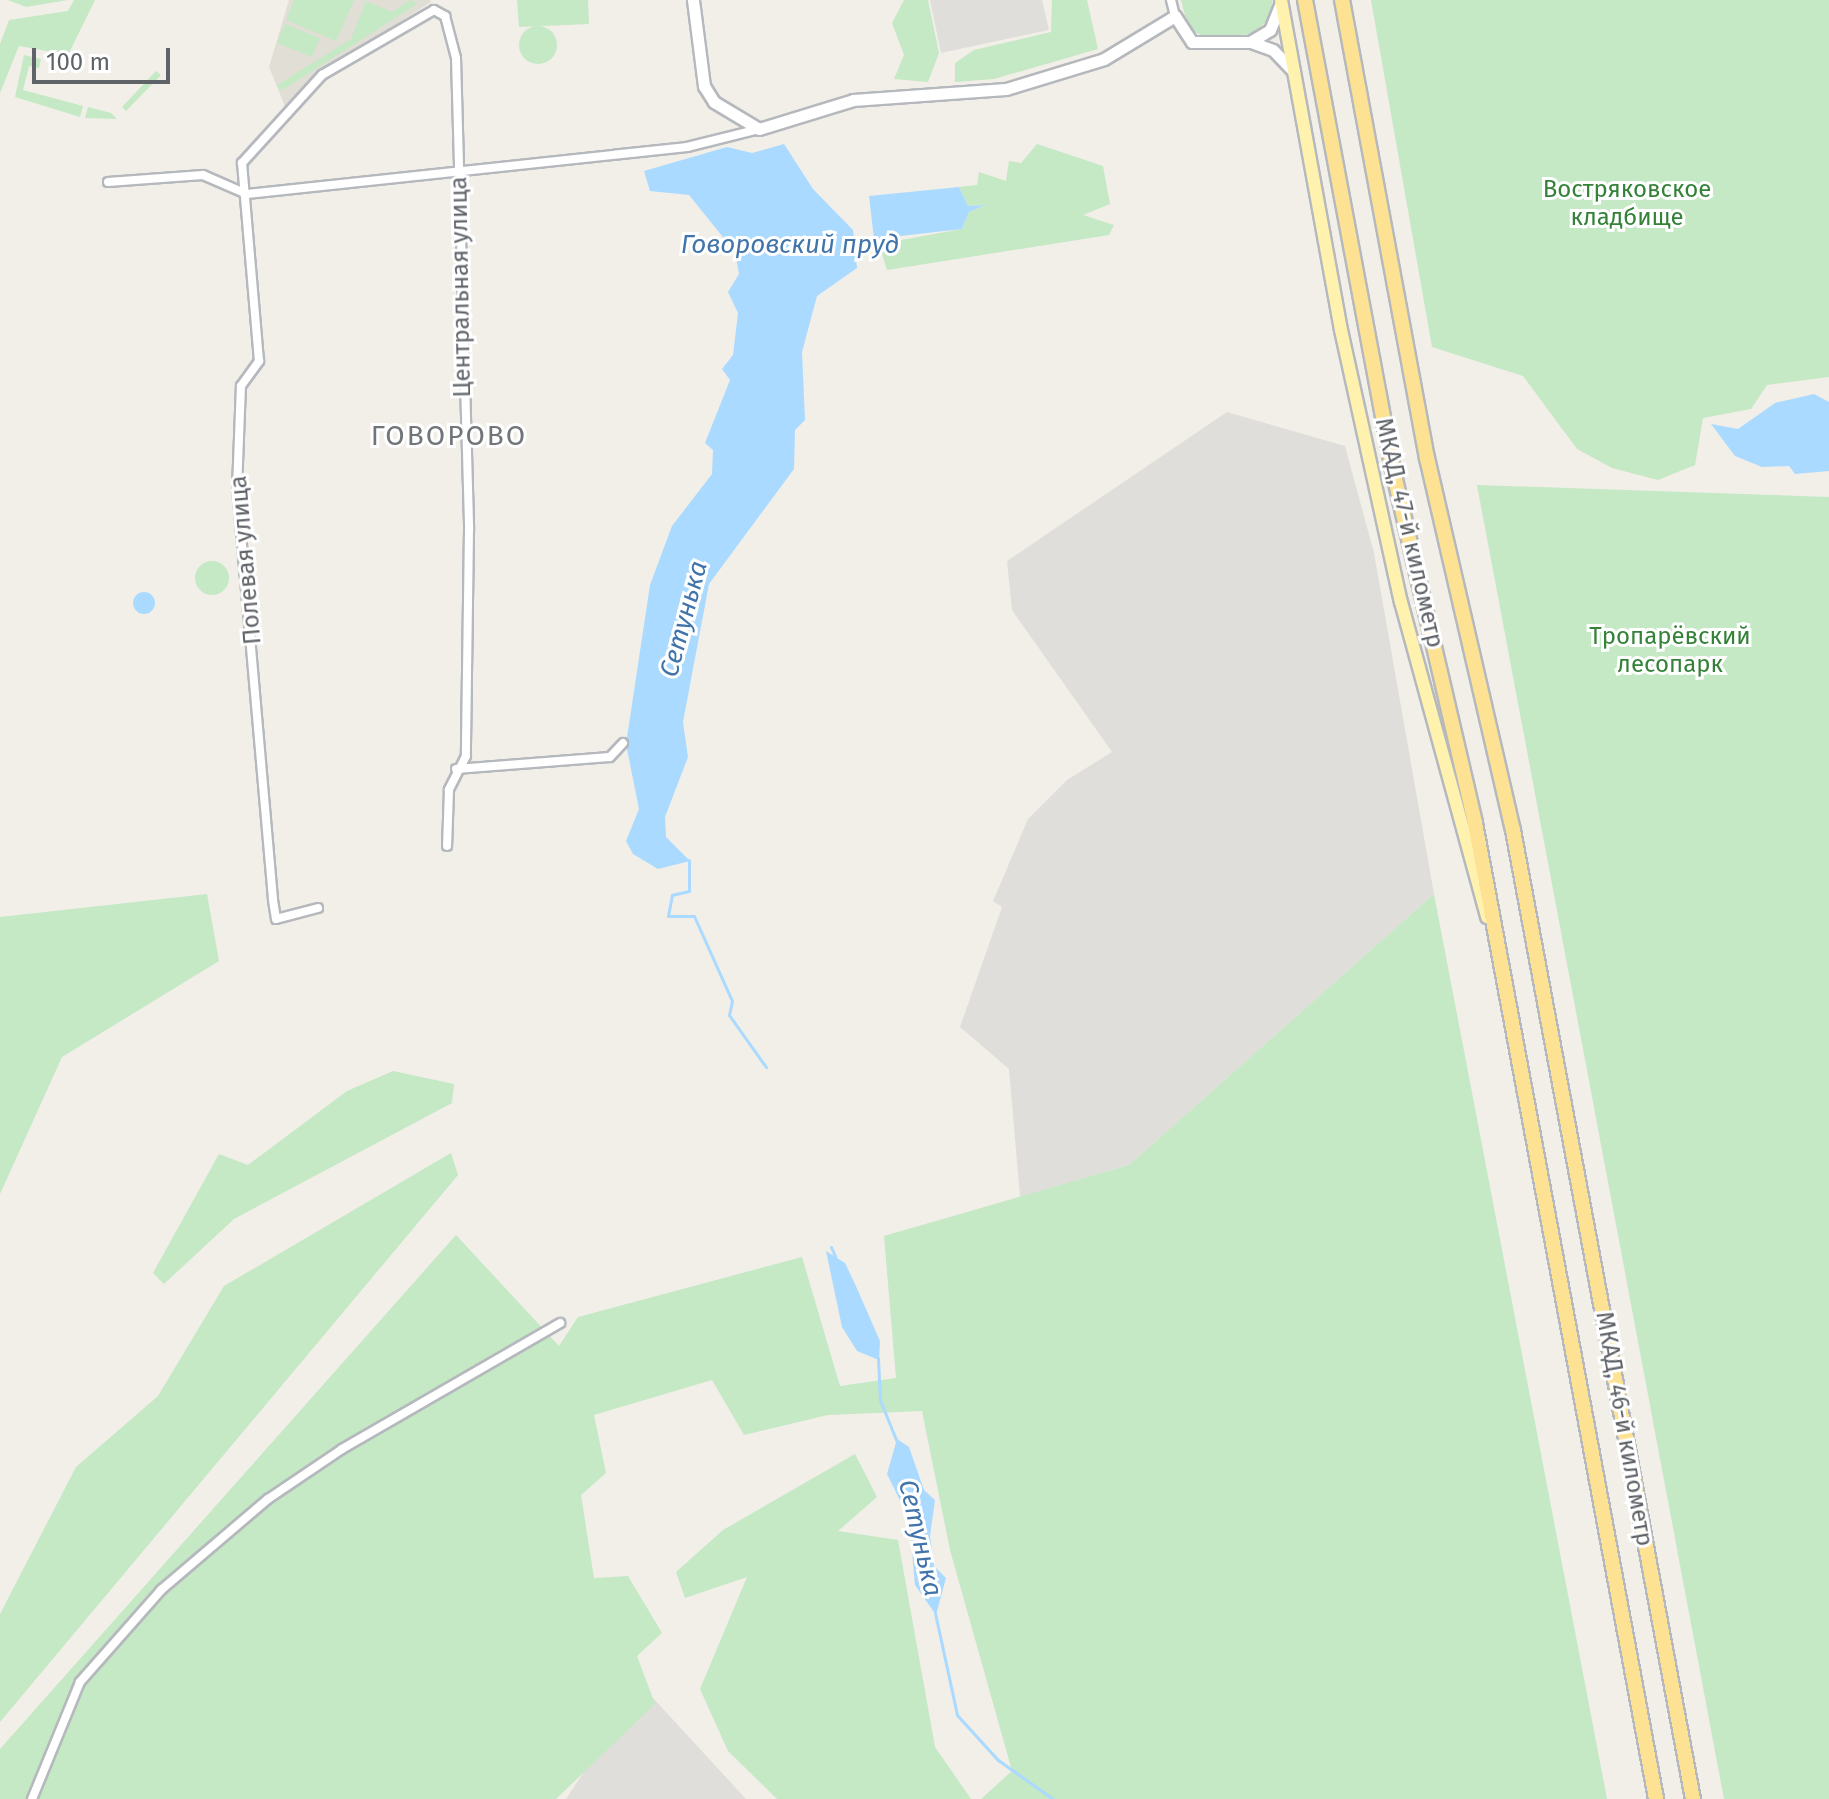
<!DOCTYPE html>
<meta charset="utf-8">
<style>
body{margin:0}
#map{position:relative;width:1829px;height:1799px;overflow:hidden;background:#f1efe8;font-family:"Fira Sans",sans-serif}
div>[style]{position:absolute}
.industrial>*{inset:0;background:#e0deda}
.education>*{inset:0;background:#e1ded6}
.green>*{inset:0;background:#c5e8c5}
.round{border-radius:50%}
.water>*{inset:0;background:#aadaff}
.stream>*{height:3px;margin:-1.5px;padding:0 1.5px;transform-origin:1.5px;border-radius:1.5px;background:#aadaff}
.roads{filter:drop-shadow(2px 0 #b5b8bc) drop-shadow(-2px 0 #b5b8bc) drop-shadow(0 2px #b5b8bc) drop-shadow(0 -2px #b5b8bc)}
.street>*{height:8px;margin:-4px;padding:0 4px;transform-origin:4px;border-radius:4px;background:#fff}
.secondary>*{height:11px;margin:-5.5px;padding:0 5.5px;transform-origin:5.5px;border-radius:5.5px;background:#fff}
.primary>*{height:12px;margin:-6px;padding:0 6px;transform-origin:6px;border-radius:6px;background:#fff2af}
.highway>*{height:14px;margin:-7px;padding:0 7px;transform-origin:7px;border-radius:7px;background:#fde293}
span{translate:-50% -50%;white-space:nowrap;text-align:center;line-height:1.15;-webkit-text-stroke:6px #fff;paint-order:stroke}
.park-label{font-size:24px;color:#348238}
.street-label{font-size:24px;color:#5f6368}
.water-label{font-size:26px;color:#4174aa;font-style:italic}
.quarter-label{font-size:28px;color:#70757a;letter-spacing:2px}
.scale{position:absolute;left:32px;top:48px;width:138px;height:36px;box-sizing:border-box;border:4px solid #5f6368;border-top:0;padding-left:10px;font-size:24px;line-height:28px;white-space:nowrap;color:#5f6368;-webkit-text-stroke:6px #fff;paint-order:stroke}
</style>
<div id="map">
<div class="industrial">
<div style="clip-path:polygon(930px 0,1042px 0,1049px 30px,941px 53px)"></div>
<div style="clip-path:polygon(1227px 412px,1345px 446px,1374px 553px,1434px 894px,1129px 1165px,1020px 1197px,1009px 1069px,960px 1027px,1002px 907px,993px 901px,1028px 819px,1067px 780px,1112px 752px,1012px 610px,1007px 561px)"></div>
<div style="clip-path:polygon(641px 1685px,746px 1799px,566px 1799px)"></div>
</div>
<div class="education">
<div style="clip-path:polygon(289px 0,430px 0,431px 2px,321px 73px,286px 109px,269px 67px)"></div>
</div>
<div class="green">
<div style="clip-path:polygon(8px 0,68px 0,26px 7px)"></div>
<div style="clip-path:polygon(74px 0,95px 0,68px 55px,19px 46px,0 93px,0 44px,9px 20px,68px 11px)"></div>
<div style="clip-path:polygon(294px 0,354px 0,336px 41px,286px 20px)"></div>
<div style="clip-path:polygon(411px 0,417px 4px,281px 91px,277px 85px,351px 39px,366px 1px,392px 12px)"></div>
<div style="clip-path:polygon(517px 0,588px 0,589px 24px,519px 27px)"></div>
<div style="clip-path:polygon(904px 0,928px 0,939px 53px,928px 82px,894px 79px,904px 55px,892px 23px)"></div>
<div style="clip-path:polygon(1052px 0,1087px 0,1098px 49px,994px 79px,955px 82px,955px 63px,974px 50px,1051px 32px)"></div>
<div style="clip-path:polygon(1181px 0,1272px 0,1273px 15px,1253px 34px,1205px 38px,1188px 27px)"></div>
<div style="clip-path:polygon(1371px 0,1829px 0,1829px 377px,1767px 385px,1751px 409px,1703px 418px,1695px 465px,1658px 480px,1612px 468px,1577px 449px,1523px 376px,1432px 347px)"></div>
<div style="clip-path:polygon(285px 24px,320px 38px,312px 57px,277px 43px)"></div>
<div class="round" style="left:519px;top:26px;width:38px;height:38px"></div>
<div style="clip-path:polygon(24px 55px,41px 59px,39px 68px,29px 66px,23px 90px,83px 106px,80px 117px,15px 97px)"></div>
<div style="clip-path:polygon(156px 71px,161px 75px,126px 111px,122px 107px)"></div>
<div style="clip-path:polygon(88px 107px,111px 113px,117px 119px,85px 118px)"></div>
<div style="clip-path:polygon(1037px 144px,1103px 166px,1110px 204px,1083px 215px,1114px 225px,1109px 235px,887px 270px,879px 244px,962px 229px,969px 212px,985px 205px,968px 206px,959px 187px,977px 185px,979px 172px,1006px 181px,1009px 161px,1021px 163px)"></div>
<div style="clip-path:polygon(1477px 485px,1829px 497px,1829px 1799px,1724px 1799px)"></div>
<div class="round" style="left:195px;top:561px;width:34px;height:34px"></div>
<div style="clip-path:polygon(207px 894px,219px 961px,62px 1057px,0 1194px,0 917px)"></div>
<div style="clip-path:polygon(1434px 894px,1607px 1799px,981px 1799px,1012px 1771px,950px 1550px,922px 1411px,828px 1415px,744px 1435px,712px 1380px,594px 1415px,606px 1473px,581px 1495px,594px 1578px,628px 1576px,662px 1633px,637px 1656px,655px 1704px,556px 1799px,0 1799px,0 1749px,456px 1235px,559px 1346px,578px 1317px,802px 1257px,840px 1386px,896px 1378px,884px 1236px,1129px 1165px)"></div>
<div style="clip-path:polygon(393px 1071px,454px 1084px,452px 1103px,234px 1219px,164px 1284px,153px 1273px,219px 1154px,248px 1165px,347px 1091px)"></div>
<div style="clip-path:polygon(451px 1153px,458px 1175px,0 1722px,0 1614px,76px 1467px,158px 1396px,224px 1286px)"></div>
<div style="clip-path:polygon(855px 1454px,877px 1497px,838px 1531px,898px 1540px,935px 1747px,971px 1799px,777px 1799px,728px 1751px,700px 1689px,747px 1577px,685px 1598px,676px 1572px,723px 1530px)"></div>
</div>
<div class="water">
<div style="clip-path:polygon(784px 144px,813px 189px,853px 230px,857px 268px,817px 296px,802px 352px,805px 420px,795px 430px,794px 469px,709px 584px,683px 722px,688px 757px,665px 817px,666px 837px,690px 861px,658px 869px,633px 854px,626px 841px,639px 809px,626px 744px,650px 585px,672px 526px,712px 474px,713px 450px,705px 443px,730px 380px,722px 369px,733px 355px,738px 313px,728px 292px,739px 274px,735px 252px,689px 195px,650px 191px,644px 171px,727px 147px,752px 153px)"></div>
<div style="clip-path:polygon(959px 187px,968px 206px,985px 205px,969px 212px,962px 229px,874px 239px,869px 196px)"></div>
<div style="clip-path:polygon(1814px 394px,1829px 402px,1829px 471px,1795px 474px,1789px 466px,1762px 467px,1735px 456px,1711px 424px,1738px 429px,1775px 403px)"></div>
<div class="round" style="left:133px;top:592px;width:22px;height:22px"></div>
<div style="clip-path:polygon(826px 1251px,845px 1263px,855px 1284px,880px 1341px,879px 1360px,857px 1351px,842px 1327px)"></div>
<div style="clip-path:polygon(897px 1439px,909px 1447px,924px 1490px,935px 1500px,930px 1536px,934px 1566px,946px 1578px,936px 1615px,915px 1585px,909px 1519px,887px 1474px)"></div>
</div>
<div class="stream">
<div style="left:689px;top:860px;width:31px;rotate:90deg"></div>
<div style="left:689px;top:891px;width:17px;rotate:167deg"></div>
<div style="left:672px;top:895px;width:21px;rotate:101deg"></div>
<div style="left:668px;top:916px;width:26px"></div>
<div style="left:694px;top:916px;width:93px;rotate:65.9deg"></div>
<div style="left:732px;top:1001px;width:14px;rotate:102deg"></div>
<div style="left:729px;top:1015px;width:64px;rotate:54.6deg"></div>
<div style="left:831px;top:1247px;width:10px;rotate:66deg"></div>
<div style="left:878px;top:1358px;width:42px;rotate:87.3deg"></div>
<div style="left:880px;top:1400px;width:45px;rotate:68deg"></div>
<div style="left:935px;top:1613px;width:104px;rotate:77.8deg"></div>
<div style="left:957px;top:1715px;width:61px;rotate:47.7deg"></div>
<div style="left:998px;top:1760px;width:67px;rotate:35.3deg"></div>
</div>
<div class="roads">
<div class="street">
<div style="left:1171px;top:0;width:16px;rotate:76deg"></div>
<div style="left:108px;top:182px;width:95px;rotate:-4.2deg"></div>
<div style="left:203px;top:175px;width:48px;rotate:23.4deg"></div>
<div style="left:247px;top:194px;width:443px;rotate:-6.1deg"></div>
<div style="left:687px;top:147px;width:74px;rotate:-14deg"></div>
<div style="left:456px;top:769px;width:154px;rotate:-4.5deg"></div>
<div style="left:610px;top:757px;width:19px;rotate:-47deg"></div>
<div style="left:318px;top:908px;width:43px;rotate:165.3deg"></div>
<div style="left:276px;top:919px;width:20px;rotate:-99deg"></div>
<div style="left:273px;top:899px;width:412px;rotate:-95deg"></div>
<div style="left:237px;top:489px;width:103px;rotate:-87.8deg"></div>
<div style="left:241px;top:386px;width:31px;rotate:-54deg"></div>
<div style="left:259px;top:361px;width:199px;rotate:-94.9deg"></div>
<div style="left:242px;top:163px;width:119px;rotate:-47.7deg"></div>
<div style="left:322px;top:75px;width:129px;rotate:-30.1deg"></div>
<div style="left:434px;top:10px;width:13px;rotate:29deg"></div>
<div style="left:445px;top:16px;width:43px;rotate:75.3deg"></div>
<div style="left:456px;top:58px;width:472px;rotate:88.4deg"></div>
<div style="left:469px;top:530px;width:226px;rotate:90.8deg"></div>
<div style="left:466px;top:756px;width:38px;rotate:117deg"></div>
<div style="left:449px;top:790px;width:56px;rotate:92deg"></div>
<div style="left:32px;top:1799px;width:126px;rotate:-67.7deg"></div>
<div style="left:80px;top:1682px;width:123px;rotate:-48.6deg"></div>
<div style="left:161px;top:1590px;width:140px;rotate:-40.4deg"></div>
<div style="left:268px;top:1499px;width:89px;rotate:-34deg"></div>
<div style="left:342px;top:1449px;width:252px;rotate:-30deg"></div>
</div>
<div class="secondary">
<div style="left:693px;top:0;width:87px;rotate:82.7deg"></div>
<div style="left:704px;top:86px;width:19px;rotate:58deg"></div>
<div style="left:714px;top:102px;width:52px;rotate:31deg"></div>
<div style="left:759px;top:129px;width:98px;rotate:-17.1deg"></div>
<div style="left:853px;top:100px;width:153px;rotate:-4.1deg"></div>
<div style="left:1006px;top:89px;width:102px;rotate:-17deg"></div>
<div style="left:1104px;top:59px;width:83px;rotate:-31.2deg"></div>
<div style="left:1175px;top:16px;width:31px;rotate:57deg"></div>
<div style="left:1192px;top:42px;width:58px"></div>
<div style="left:1250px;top:42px;width:23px;rotate:-31deg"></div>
<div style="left:1270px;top:30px;width:29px;rotate:-68deg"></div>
<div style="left:1251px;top:42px;width:23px;rotate:20deg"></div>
<div style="left:1273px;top:50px;width:30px;rotate:46deg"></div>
</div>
<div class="primary">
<div style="left:1281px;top:0;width:335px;rotate:79.7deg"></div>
<div style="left:1341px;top:330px;width:279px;rotate:77.6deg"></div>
<div style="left:1401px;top:602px;width:327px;rotate:74.7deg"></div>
</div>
<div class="highway">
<div style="left:1305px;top:0;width:474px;rotate:79.4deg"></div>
<div style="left:1392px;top:466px;width:367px;rotate:76.9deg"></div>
<div style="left:1475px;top:823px;width:993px;rotate:79.49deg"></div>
<div style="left:1342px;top:0;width:466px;rotate:79.5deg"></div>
<div style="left:1427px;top:458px;width:382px;rotate:77deg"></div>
<div style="left:1513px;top:830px;width:986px;rotate:79.48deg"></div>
</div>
</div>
<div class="park-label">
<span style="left:1627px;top:204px">Востряковское<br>кладбище</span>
<span style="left:1670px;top:651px">Тропарёвский<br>лесопарк</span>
</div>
<div class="street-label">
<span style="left:461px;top:287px;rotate:-91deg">Центральная улица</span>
<span style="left:1409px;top:533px;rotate:77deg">МКАД, 47-й километр</span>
<span style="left:246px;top:560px;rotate:-95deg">Полевая улица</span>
<span style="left:1624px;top:1429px;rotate:80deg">МКАД, 46-й километр</span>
</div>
<div class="water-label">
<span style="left:790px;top:245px">Говоровский пруд</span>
<span style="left:684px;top:619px;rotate:-75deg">Сетунька</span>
<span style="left:920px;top:1538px;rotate:77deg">Сетунька</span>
</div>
<div class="quarter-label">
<span style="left:449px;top:436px">ГОВОРОВО</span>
</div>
<div class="scale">100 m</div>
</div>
